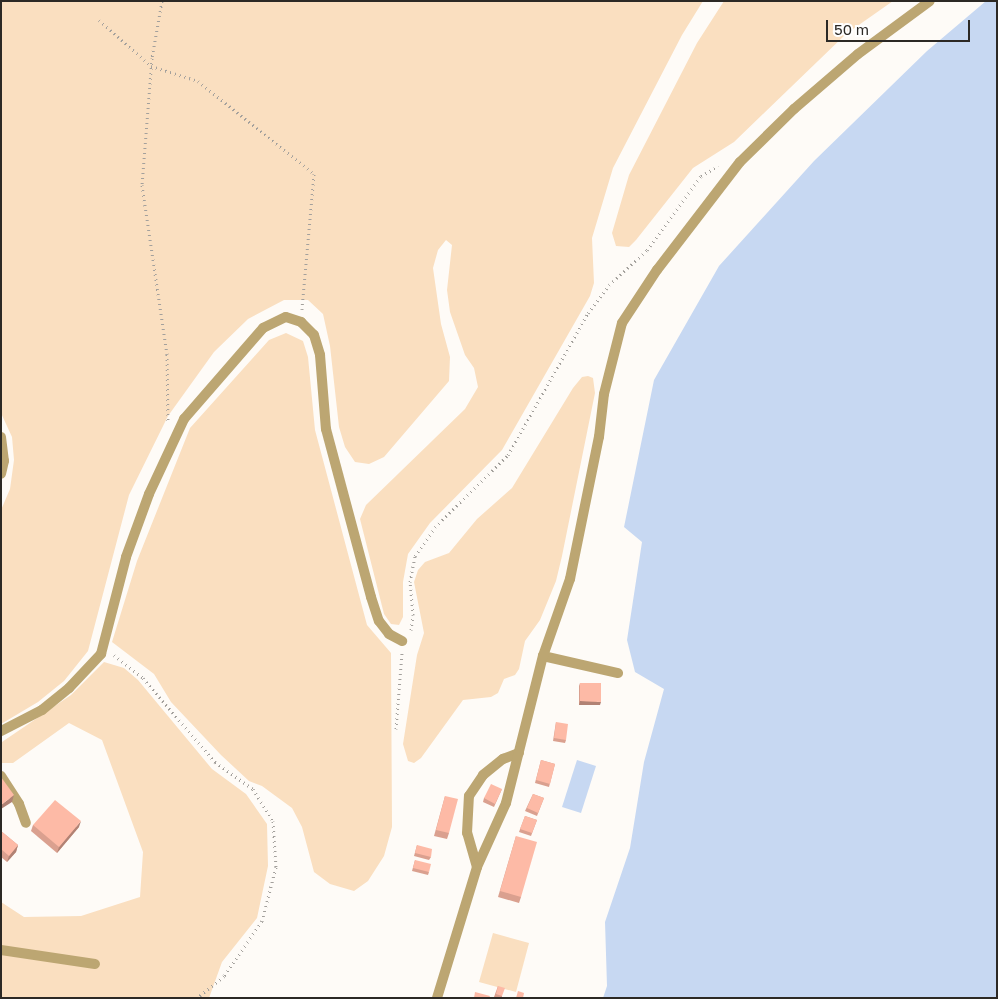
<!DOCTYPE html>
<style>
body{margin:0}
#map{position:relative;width:998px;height:999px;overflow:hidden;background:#fefbf7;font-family:"Golos Text",sans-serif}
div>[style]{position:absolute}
.green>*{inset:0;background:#fadfc0}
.water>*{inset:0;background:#c7d8f2}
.path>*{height:3px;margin-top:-1.5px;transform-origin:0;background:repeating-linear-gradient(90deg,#a3a09c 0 1px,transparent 0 5px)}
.lane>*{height:10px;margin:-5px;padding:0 5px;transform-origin:5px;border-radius:5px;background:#bca672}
.wall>*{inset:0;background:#daa08f}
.shaded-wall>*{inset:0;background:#b18274}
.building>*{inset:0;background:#fdbaa6}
span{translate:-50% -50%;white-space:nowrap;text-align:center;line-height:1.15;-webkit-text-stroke:4px #fff;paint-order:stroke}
.frame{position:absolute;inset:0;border:2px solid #2c2925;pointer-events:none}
.scale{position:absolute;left:826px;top:20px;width:144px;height:22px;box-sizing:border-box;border:2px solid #2c2925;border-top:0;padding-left:6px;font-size:15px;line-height:18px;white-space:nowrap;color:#2c2925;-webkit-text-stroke:4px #fff;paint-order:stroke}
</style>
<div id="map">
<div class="green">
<div style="clip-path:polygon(1px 1px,703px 1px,682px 35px,613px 168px,592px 238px,594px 283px,590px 296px,502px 450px,430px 523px,408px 554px,403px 582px,403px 617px,399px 625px,391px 624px,384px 614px,360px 519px,366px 505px,465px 409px,478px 387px,474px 368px,465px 355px,450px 312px,447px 290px,452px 245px,446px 240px,438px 250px,433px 268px,441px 324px,450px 357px,449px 381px,384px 457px,369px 464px,355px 462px,345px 447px,339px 427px,330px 346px,323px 314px,308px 300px,284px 300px,248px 319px,214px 352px,168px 416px,129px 495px,88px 651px,64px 681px,38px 702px,1px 724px,1px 510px,10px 489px,14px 460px,12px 437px,1px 413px)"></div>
<div style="clip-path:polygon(724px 1px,893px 1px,846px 34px,734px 142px,693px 168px,636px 240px,629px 247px,616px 246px,612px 233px,629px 175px,697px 43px)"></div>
<div style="clip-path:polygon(286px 333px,303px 341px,308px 357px,315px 430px,367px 625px,391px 653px,392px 827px,384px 856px,368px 881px,354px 891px,330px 884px,314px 872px,302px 827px,292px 808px,262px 786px,249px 781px,221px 755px,171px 702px,154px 674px,112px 642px,137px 561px,190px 428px,269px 340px)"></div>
<div style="clip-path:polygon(588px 376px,593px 378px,595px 393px,562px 556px,556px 581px,540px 620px,525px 641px,519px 669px,515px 675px,504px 679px,498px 693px,491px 697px,463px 700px,421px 758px,414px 763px,408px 761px,403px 744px,417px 655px,424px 633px,414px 582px,418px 570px,425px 562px,449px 553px,477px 519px,512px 488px,573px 388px,582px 377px)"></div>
<div style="clip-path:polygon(104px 662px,124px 668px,138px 680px,212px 769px,246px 794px,267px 824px,268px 866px,257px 918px,222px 962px,209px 998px,1px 998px,1px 902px,24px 917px,81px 916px,140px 897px,143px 852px,102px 740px,69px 723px,13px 763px,1px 763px,2px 742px,71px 695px)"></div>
<div style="clip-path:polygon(493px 933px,529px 943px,516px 992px,479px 982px)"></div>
</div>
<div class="water">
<div style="clip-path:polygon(986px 1px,997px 1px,997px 998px,603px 998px,607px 986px,605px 922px,630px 848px,644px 762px,664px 689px,635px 672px,627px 640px,642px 542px,624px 527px,654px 380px,719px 266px,814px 161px,927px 51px)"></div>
<div style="clip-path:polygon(577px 760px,596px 766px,581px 813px,562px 807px)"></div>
</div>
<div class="path">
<div style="left:162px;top:1px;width:58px;rotate:100deg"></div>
<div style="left:152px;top:58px;width:127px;rotate:94.5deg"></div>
<div style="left:142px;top:185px;width:171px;rotate:81.6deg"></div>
<div style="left:167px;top:354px;width:68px;rotate:89.2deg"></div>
<div style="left:99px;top:20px;width:69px;rotate:41.5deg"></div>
<div style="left:151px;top:66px;width:49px;rotate:17.7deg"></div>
<div style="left:198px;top:81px;width:149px;rotate:38.7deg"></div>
<div style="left:314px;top:174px;width:136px;rotate:95.1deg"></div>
<div style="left:411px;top:630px;width:15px;rotate:-82deg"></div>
<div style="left:413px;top:615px;width:33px;rotate:-95deg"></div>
<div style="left:410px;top:582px;width:26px;rotate:-79deg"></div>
<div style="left:415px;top:556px;width:35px;rotate:-55deg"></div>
<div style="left:435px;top:527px;width:103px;rotate:-44.6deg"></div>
<div style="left:508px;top:455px;width:163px;rotate:-60.6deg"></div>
<div style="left:588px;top:313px;width:35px;rotate:-53deg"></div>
<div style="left:609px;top:285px;width:52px;rotate:-42.6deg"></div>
<div style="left:647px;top:250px;width:92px;rotate:-53.9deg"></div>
<div style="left:701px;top:176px;width:20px;rotate:-30deg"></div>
<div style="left:114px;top:655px;width:37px;rotate:38deg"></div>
<div style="left:143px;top:678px;width:111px;rotate:49.4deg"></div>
<div style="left:215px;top:762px;width:47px;rotate:35.4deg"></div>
<div style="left:253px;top:789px;width:38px;rotate:58deg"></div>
<div style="left:273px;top:821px;width:46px;rotate:86.3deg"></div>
<div style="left:276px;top:867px;width:56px;rotate:104.5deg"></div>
<div style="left:262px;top:921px;width:67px;rotate:124.6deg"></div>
<div style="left:224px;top:976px;width:35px;rotate:141deg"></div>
<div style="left:396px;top:729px;width:76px;rotate:-85.5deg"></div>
</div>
<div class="lane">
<div style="left:1px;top:437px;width:24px;rotate:83deg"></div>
<div style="left:4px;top:461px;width:13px;rotate:103deg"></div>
<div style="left:543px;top:656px;width:77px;rotate:12.8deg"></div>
<div style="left:1px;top:731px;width:46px;rotate:-27.1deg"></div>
<div style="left:42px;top:710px;width:35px;rotate:-39deg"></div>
<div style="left:69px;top:688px;width:47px;rotate:-46.7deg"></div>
<div style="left:101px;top:654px;width:100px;rotate:-75.5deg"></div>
<div style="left:126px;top:557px;width:67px;rotate:-69.9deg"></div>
<div style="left:149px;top:494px;width:83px;rotate:-65deg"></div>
<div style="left:184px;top:419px;width:121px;rotate:-49deg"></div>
<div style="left:263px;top:328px;width:25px;rotate:-26deg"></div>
<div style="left:286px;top:317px;width:16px;rotate:18deg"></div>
<div style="left:301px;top:322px;width:18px;rotate:45deg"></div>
<div style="left:314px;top:335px;width:21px;rotate:73deg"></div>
<div style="left:320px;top:355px;width:74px;rotate:85.4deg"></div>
<div style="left:326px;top:429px;width:174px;rotate:75deg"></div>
<div style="left:371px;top:597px;width:25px;rotate:72deg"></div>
<div style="left:379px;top:621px;width:16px;rotate:52deg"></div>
<div style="left:389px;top:634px;width:15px;rotate:28deg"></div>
<div style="left:1px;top:776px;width:33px;rotate:57deg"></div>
<div style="left:19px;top:804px;width:20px;rotate:70deg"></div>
<div style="left:477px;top:867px;width:35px;rotate:-106deg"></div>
<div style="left:467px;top:833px;width:37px;rotate:-87deg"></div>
<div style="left:469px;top:796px;width:25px;rotate:-56deg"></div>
<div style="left:483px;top:775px;width:26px;rotate:-39deg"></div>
<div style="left:503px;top:759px;width:17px;rotate:-21deg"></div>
<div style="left:1px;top:950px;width:95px;rotate:8.5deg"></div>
<div style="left:437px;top:998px;width:137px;rotate:-73deg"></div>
<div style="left:477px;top:867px;width:70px;rotate:-65.6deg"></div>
<div style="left:506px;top:803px;width:152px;rotate:-75.9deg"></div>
<div style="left:543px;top:656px;width:82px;rotate:-70.7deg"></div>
<div style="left:570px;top:579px;width:145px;rotate:-78.5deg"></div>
<div style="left:599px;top:437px;width:43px;rotate:-83.4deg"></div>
<div style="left:604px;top:394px;width:73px;rotate:-75.8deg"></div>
<div style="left:622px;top:323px;width:64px;rotate:-56.6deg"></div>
<div style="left:657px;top:270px;width:136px;rotate:-52.5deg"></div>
<div style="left:740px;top:162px;width:76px;rotate:-44.5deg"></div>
<div style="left:794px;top:109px;width:84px;rotate:-40.7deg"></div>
<div style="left:858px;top:54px;width:89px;rotate:-36.4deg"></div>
</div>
<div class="wall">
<div style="clip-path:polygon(580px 683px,600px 705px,579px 705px,579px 686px)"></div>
<div style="clip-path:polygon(556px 722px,566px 740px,565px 743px,553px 741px)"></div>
<div style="clip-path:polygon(541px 760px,555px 764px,549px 787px,535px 783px)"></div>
<div style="clip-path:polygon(502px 789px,494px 807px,483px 802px,484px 798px)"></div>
<div style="clip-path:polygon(533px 794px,544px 798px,537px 816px,525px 811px)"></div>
<div style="clip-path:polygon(445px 796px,449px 833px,447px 839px,434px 836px)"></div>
<div style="clip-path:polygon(525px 816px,537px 820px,531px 836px,519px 832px)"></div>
<div style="clip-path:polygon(33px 825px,79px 827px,57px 853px,31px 831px)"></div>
<div style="clip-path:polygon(1px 831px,18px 845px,16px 852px,7px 862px,1px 857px)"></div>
<div style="clip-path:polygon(516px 836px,521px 897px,519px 903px,498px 897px)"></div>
<div style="clip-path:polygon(417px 845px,431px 857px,429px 860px,414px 856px)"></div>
<div style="clip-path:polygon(415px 860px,429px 872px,428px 875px,412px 871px)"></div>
<div style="clip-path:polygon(498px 986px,502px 996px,502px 998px,494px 997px)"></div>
</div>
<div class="shaded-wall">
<div style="clip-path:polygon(580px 701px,601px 702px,600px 705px,579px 705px)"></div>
<div style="clip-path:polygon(14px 795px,12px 802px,1px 809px,1px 805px)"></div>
<div style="clip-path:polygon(81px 821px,79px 827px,57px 853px,59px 847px)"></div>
<div style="clip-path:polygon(18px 845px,16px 852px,7px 862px,9px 856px)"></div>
</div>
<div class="building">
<div style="clip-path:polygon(580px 683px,601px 683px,601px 702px,580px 701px)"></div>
<div style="clip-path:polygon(556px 722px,568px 724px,566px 740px,554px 738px)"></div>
<div style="clip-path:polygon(541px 760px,555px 764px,550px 784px,536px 780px)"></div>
<div style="clip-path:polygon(1px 777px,14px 795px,1px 805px)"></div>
<div style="clip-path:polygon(491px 784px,502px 789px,495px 804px,484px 798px)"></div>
<div style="clip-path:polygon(533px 794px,544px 798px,538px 813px,527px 808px)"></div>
<div style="clip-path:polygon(445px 796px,458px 799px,449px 833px,436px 830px)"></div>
<div style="clip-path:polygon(55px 800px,81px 821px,59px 847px,33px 825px)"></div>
<div style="clip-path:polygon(525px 816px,537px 820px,532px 833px,520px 829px)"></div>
<div style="clip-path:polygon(1px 831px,18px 845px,9px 856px,1px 849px)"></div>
<div style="clip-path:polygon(516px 836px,537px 842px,521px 897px,500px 891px)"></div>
<div style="clip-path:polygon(417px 845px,432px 849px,431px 857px,415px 853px)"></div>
<div style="clip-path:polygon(415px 860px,431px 864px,429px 872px,413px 868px)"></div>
<div style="clip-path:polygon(498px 986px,505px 988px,502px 996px,496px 994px)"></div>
<div style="clip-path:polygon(518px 991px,524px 993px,523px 998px,516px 998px)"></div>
<div style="clip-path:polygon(475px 992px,490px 996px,489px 998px,474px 998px)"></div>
</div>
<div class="frame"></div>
<div class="scale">50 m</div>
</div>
